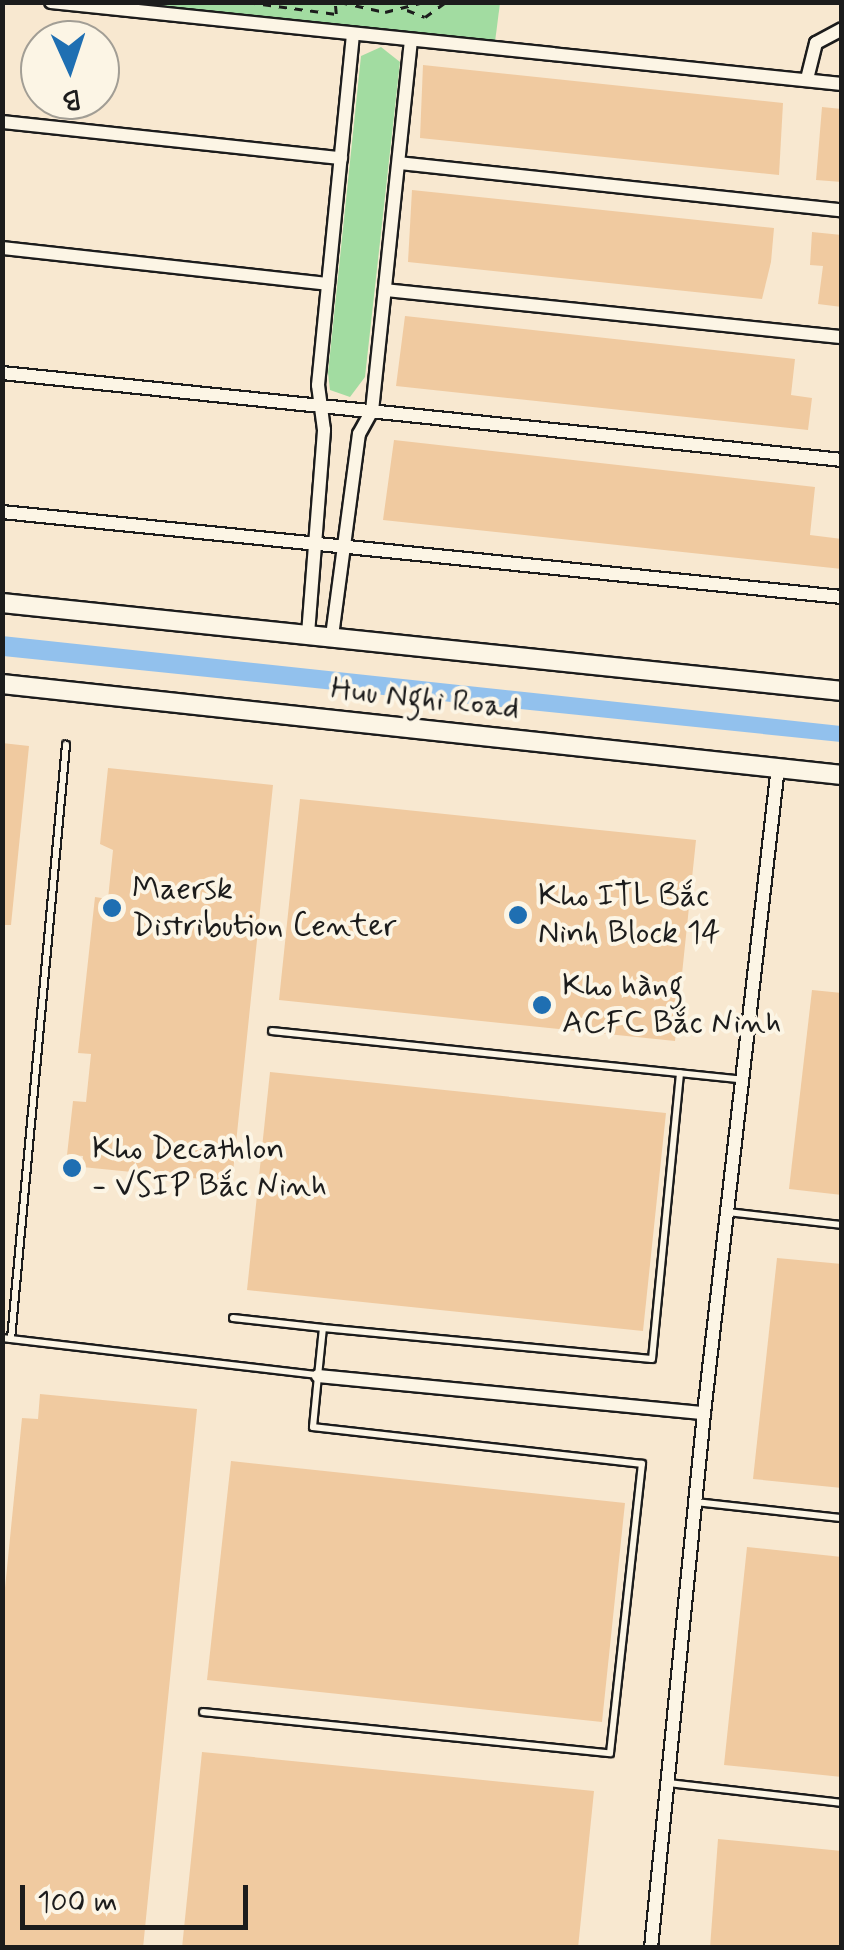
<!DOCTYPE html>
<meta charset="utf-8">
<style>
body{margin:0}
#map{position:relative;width:844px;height:1950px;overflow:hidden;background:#f8e8d0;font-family:Mynerve,sans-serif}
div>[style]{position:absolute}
.green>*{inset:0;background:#a2dca1}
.water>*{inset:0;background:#92c1ed}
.building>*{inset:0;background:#f0caa0}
.path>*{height:2.5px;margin-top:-1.25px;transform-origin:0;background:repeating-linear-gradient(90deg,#1c1c1c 0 8px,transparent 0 16px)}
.roads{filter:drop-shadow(2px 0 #1c1c1c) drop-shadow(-2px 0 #1c1c1c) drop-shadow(0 2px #1c1c1c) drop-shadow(0 -2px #1c1c1c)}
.service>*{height:6px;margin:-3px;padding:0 3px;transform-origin:3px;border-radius:3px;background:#fcf5e5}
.minor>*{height:12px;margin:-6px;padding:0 6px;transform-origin:6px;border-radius:6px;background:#fcf5e5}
.secondary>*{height:18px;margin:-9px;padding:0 9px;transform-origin:9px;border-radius:9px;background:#fcf5e5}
.dots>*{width:28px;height:28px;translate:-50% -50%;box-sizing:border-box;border:5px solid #fcf5e5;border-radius:50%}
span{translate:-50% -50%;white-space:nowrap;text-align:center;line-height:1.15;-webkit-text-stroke:8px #fcf5e5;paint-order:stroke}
.street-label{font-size:32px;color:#1c1c1c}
.poi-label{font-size:32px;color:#1c1c1c}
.left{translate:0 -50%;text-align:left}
.frame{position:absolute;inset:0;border:5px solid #1c1c1c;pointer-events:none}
.north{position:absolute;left:20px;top:20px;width:100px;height:100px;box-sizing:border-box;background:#fcf5e5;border:2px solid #a29e95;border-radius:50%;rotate:177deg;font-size:28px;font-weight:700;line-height:40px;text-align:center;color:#1c1c1c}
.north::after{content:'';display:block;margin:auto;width:35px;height:45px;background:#1f6fb2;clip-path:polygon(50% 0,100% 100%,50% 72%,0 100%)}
.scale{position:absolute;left:20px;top:1885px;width:228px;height:45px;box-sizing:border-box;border:5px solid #1c1c1c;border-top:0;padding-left:12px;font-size:30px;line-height:35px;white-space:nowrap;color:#1c1c1c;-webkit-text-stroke:8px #fcf5e5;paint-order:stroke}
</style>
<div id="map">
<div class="green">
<div style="clip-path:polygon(125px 3px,500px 3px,495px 42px)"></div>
<div style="clip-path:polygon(381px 47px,400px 62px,365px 377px,350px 397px,330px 390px,328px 373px,361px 56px)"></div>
</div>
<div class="water">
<div style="clip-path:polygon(2px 636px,841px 726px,841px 742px,3px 656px)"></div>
</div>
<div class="building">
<div style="clip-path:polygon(423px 65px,783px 103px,779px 175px,420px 138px)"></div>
<div style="clip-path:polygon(822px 107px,842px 109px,842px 182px,816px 180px)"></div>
<div style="clip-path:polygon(412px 190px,774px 228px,771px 262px,762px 299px,408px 262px)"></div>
<div style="clip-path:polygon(812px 232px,842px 235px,842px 307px,818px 304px,823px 266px,810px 265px)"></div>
<div style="clip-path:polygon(405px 316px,795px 359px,791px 395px,812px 398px,808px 430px,396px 386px)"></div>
<div style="clip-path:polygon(394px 440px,815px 487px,810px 535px,842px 539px,842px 569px,383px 520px)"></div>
<div style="clip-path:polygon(2px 743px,29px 746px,11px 925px,2px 925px)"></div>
<div style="clip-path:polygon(108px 768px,273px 785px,232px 1182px,82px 1167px,83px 1156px,67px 1155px,73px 1101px,86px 1102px,91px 1054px,78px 1053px,95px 897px,108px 899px,113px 850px,100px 844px)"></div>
<div style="clip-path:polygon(300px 799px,696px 840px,675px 1041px,279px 1000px)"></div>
<div style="clip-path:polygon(812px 990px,842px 993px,842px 1195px,789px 1189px)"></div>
<div style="clip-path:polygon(270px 1072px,666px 1113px,643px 1331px,247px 1290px)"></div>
<div style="clip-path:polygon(777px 1258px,842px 1264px,842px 1488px,753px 1479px)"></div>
<div style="clip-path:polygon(40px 1394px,197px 1409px,143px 1948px,2px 1947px,2px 1618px,22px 1418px,38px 1419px)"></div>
<div style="clip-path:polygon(231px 1461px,625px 1503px,602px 1722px,207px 1680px)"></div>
<div style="clip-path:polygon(747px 1547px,842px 1557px,842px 1777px,724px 1765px)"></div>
<div style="clip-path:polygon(202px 1752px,594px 1791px,578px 1948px,182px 1948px)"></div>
<div style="clip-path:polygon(718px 1839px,842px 1851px,842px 1948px,710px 1948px)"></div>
</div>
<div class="path">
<div style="left:247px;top:2px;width:90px;rotate:7.7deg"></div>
<div style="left:336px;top:14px;width:12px;rotate:-95deg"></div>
<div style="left:340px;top:2px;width:46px;rotate:12.5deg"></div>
<div style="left:385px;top:12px;width:40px;rotate:-14.4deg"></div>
<div style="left:407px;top:10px;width:19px;rotate:21deg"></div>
<div style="left:425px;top:17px;width:26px;rotate:-36deg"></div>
</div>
<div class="roads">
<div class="service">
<div style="left:272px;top:1031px;width:470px;rotate:5.9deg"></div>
<div style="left:728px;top:1212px;width:115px;rotate:6.5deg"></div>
<div style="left:233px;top:1318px;width:91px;rotate:6.3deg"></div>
<div style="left:2px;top:1338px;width:316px;rotate:6.7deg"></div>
<div style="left:11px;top:1339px;width:597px;rotate:-84.71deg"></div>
<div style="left:696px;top:1502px;width:147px;rotate:6.3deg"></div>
<div style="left:203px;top:1712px;width:409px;rotate:5.8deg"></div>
<div style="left:610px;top:1753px;width:291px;rotate:-83.7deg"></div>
<div style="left:642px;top:1464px;width:331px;rotate:-173.6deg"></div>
<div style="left:313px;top:1427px;width:51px;rotate:-84.4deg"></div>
<div style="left:318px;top:1376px;width:48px;rotate:-84.1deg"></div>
<div style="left:323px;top:1328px;width:330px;rotate:5.4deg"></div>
<div style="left:652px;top:1359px;width:287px;rotate:-84.4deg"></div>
<div style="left:669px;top:1783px;width:174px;rotate:6.6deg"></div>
</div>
<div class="minor">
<div style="left:51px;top:2px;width:795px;rotate:5.92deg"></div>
<div style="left:807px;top:79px;width:37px;rotate:-76deg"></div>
<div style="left:816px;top:43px;width:30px;rotate:-28deg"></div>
<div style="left:2px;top:122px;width:341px;rotate:6.1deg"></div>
<div style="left:399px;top:163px;width:445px;rotate:6.1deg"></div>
<div style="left:2px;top:248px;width:328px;rotate:6.3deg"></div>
<div style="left:385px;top:290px;width:459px;rotate:5.9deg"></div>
<div style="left:2px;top:373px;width:844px;rotate:5.91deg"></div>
<div style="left:2px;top:512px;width:844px;rotate:5.78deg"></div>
<div style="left:308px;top:634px;width:205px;rotate:-85.5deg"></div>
<div style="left:324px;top:430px;width:45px;rotate:-97.6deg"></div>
<div style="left:318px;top:385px;width:352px;rotate:-84.3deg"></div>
<div style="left:332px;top:636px;width:204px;rotate:-82.4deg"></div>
<div style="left:359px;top:434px;width:26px;rotate:-61deg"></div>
<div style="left:372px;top:411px;width:373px;rotate:-84deg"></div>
<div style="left:318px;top:1376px;width:388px;rotate:5.5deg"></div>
<div style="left:704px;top:1413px;width:650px;rotate:-83.47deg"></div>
<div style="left:651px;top:1948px;width:538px;rotate:-84.34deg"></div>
</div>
<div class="secondary">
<div style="left:2px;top:603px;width:845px;rotate:5.98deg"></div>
<div style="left:2px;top:684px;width:845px;rotate:6.18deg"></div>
</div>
</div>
<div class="dots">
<div style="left:112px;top:908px;background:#1f6fb2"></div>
<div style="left:518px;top:915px;background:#1f6fb2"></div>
<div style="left:542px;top:1005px;background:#1f6fb2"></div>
<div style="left:72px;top:1168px;background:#1f6fb2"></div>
</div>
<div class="street-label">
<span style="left:425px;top:699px;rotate:6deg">Huu Nghi Road</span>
</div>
<div class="poi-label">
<span class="left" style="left:132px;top:908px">Maersk<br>Distribution Center</span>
<span class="left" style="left:538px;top:915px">Kho ITL Bắc<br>Ninh Block 14</span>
<span class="left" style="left:562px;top:1005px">Kho hàng<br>ACFC Bắc Ninh</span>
<span class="left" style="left:92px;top:1168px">Kho Decathlon<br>- VSIP Bắc Ninh</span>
</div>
<div class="frame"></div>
<div class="north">B</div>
<div class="scale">100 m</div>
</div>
